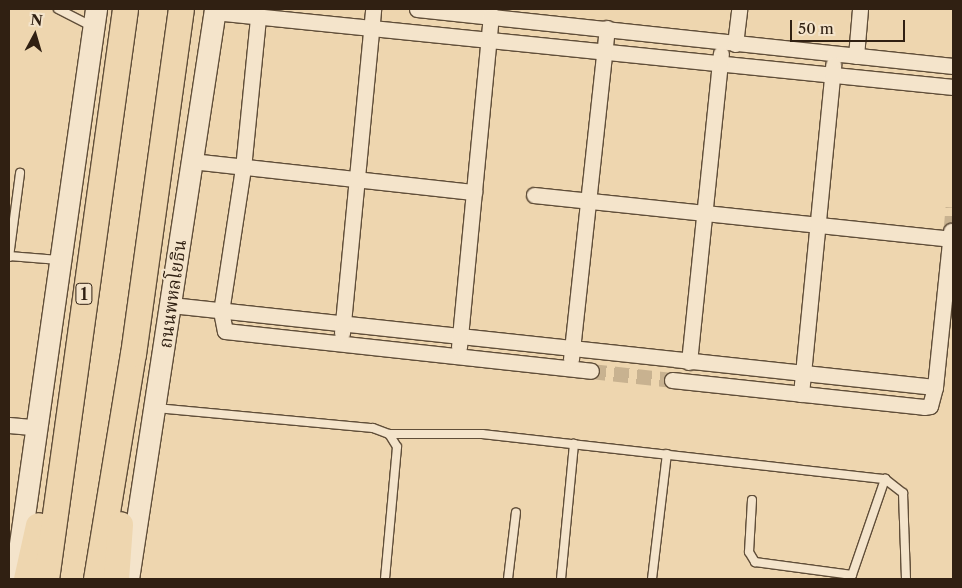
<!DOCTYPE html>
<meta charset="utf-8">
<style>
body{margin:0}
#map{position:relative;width:962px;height:588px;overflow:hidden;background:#eed6af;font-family:"Libre Caslon Text","Noto Serif Thai",serif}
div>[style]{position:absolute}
.minor-tunnel>*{height:15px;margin-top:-7.5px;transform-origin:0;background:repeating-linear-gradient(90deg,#c8b290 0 15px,transparent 0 23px)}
.roads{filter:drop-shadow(1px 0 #604e39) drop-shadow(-1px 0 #604e39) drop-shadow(0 1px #604e39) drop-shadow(0 -1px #604e39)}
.service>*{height:8px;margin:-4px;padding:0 4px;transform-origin:4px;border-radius:4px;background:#f4e4cb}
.minor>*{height:15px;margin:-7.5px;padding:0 7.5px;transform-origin:7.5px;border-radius:7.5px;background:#f4e4cb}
.secondary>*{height:21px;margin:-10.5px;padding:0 10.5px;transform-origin:10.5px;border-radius:10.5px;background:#f4e4cb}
.trunk>*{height:25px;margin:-12.5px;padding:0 12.5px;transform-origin:12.5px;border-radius:12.5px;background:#eed6af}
span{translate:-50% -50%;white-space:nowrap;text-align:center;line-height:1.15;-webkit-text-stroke:4px #f4e4cb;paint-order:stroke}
.shield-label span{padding:1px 4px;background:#f4e4cb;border:1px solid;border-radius:4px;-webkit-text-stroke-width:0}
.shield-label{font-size:16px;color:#302012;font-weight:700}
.street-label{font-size:18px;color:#302012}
.frame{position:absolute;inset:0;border:10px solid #302012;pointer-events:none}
.north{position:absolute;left:10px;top:10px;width:50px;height:50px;-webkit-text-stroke:4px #f4e4cb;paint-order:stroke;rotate:6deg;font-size:14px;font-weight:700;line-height:20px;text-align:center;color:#302012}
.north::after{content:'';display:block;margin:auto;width:18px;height:22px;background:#302012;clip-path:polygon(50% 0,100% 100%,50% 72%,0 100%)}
.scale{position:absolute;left:790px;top:20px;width:115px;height:22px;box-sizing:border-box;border:2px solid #302012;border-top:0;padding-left:6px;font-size:15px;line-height:18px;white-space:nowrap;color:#302012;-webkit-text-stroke:4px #f4e4cb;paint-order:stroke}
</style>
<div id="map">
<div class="minor-tunnel">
<div style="left:951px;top:231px;width:24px;rotate:-85deg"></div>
<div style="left:591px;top:371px;width:81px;rotate:6.3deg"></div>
</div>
<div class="roads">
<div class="service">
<div style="left:58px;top:9px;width:38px;rotate:27deg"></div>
<div style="left:9px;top:256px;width:50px;rotate:4.6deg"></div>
<div style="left:9px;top:257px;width:85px;rotate:-82.5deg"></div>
<div style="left:156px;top:408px;width:218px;rotate:5.3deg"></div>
<div style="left:373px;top:428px;width:17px;rotate:21deg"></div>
<div style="left:389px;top:434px;width:15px;rotate:58deg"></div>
<div style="left:397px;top:447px;width:133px;rotate:95.2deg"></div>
<div style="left:389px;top:434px;width:93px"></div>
<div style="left:482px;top:434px;width:406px;rotate:6.4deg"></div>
<div style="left:885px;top:479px;width:23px;rotate:38deg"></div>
<div style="left:903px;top:493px;width:86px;rotate:88deg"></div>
<div style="left:752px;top:500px;width:52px;rotate:93.3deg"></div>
<div style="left:749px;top:552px;width:12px;rotate:59deg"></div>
<div style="left:755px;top:562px;width:98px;rotate:7.6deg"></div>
<div style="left:852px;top:575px;width:102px;rotate:-71deg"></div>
<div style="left:508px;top:579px;width:67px;rotate:-83.2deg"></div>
<div style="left:561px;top:579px;width:136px;rotate:-84.5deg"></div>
<div style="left:652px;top:579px;width:126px;rotate:-83.2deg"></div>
</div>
<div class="minor">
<div style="left:417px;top:9px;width:539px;rotate:6.07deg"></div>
<div style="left:214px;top:12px;width:743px;rotate:5.8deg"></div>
<div style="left:258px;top:18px;width:151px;rotate:95.7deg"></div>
<div style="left:243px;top:168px;width:145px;rotate:98.7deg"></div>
<div style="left:221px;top:311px;width:20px;rotate:79deg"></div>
<div style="left:225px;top:331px;width:368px;rotate:6.2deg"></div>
<div style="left:735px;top:44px;width:35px;rotate:-83deg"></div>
<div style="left:856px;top:56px;width:47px;rotate:-85.1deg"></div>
<div style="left:192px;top:161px;width:284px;rotate:6.3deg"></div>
<div style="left:534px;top:195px;width:418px;rotate:6deg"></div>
<div style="left:171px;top:305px;width:768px;rotate:6.13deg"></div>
<div style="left:935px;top:387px;width:157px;rotate:-84.1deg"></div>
<div style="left:342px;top:333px;width:325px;rotate:-84.5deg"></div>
<div style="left:459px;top:347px;width:334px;rotate:-84.5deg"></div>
<div style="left:571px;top:359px;width:333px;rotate:-83.8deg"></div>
<div style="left:689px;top:362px;width:310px;rotate:-84.1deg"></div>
<div style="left:672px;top:380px;width:253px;rotate:6.1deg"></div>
<div style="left:924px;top:407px;width:6px;rotate:-9deg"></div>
<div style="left:930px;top:406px;width:20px;rotate:-75deg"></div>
<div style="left:801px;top:394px;width:331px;rotate:-84.4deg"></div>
<div style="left:9px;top:425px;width:25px;rotate:5deg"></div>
</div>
<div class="secondary">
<div style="left:15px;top:579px;width:576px;rotate:-81.91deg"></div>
<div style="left:128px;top:579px;width:577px;rotate:-81.32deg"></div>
</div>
<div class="trunk">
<div style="left:26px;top:579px;width:55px;rotate:-77.5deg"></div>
<div style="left:46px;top:579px;width:575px;rotate:-82.11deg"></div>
<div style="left:96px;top:579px;width:228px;rotate:-80.7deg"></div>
<div style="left:133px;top:354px;width:348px;rotate:-82.1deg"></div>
<div style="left:116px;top:579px;width:55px;rotate:-85.8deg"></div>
</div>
</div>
<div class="shield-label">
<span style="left:84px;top:294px">1</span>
</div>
<div class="street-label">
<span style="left:173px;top:294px;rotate:-82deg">ถนนพหลโยธิน</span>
</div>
<div class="frame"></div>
<div class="north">N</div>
<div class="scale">50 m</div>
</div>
